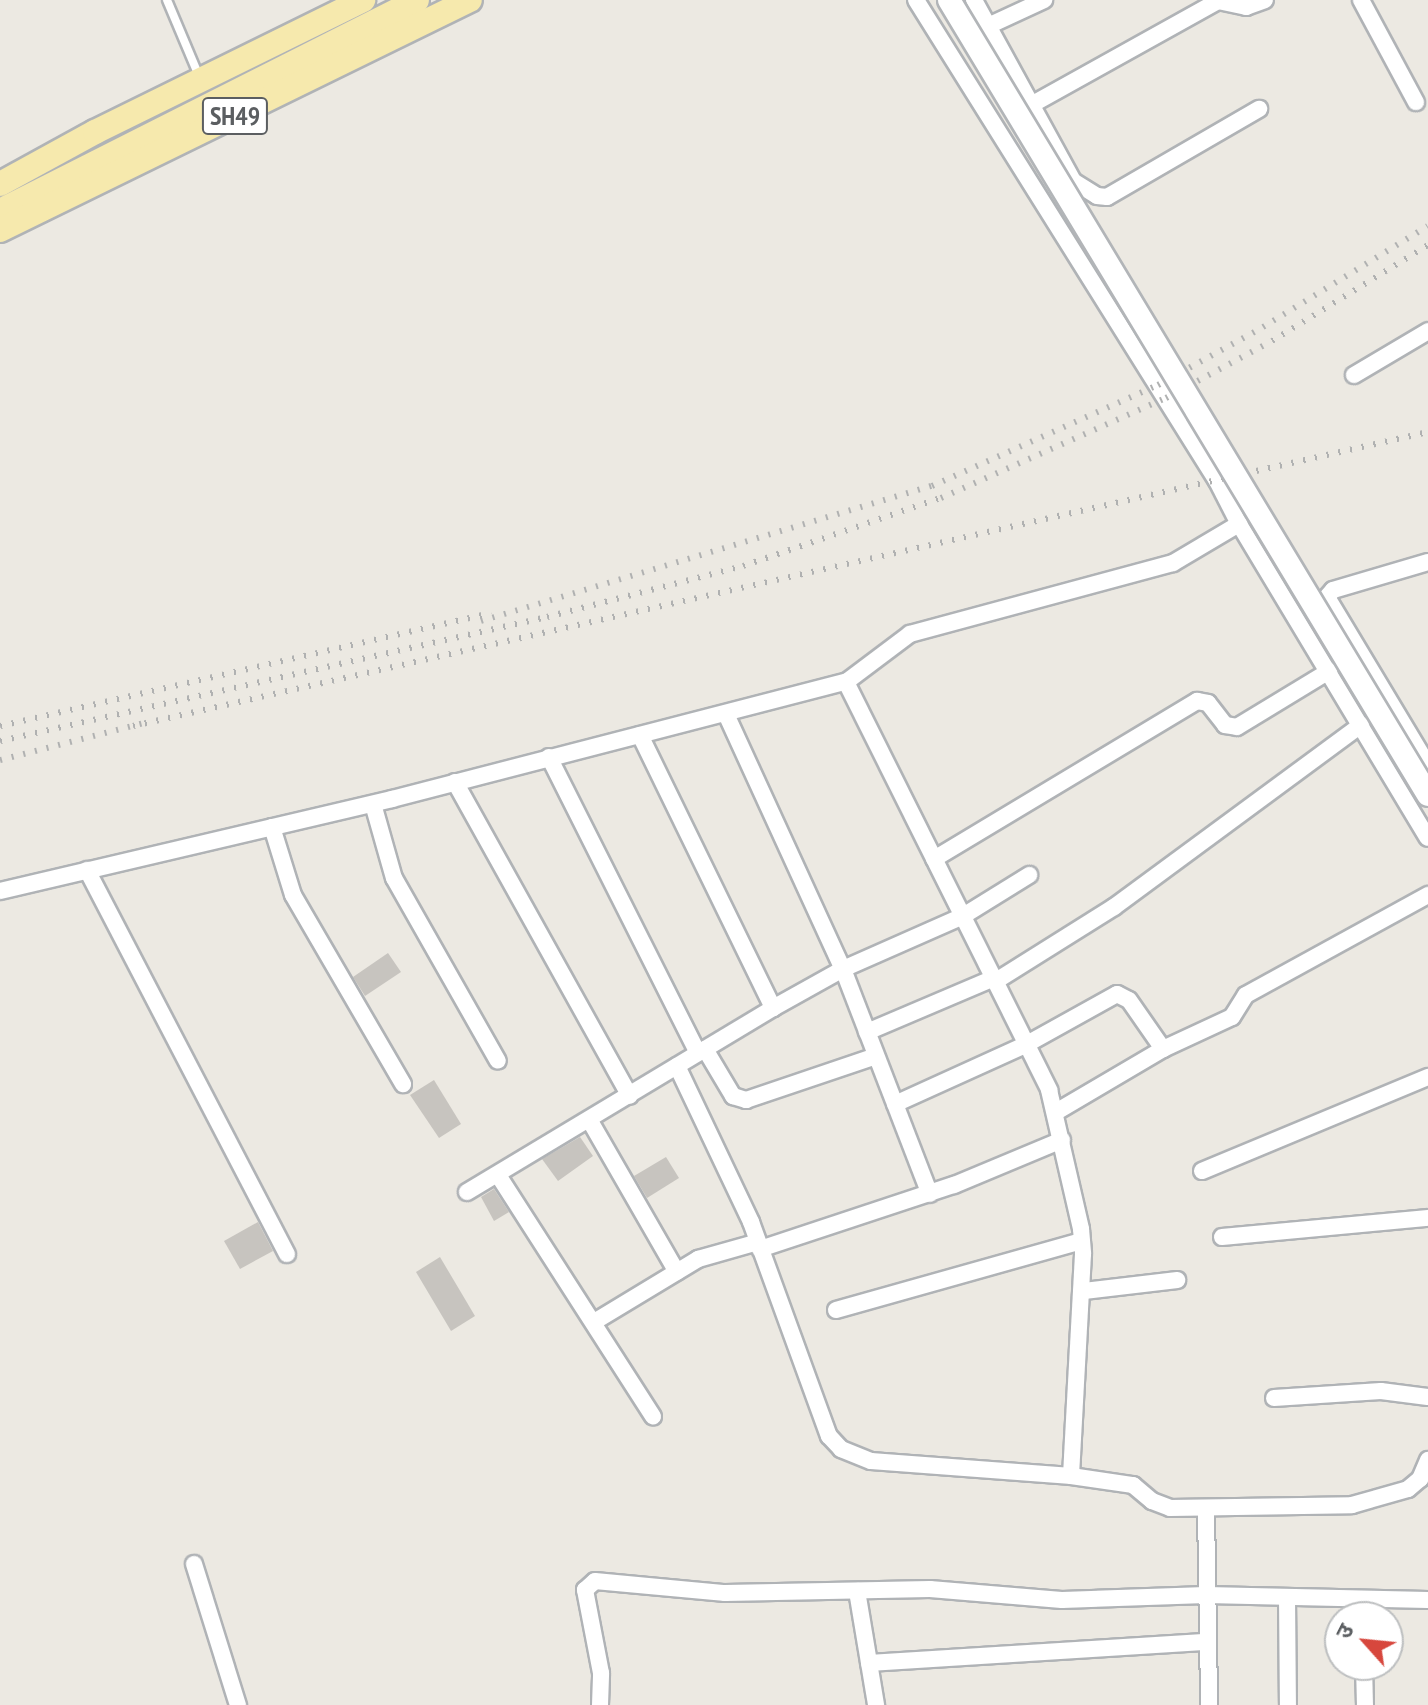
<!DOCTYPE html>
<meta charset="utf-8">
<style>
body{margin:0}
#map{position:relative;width:1428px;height:1705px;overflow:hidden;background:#ece9e2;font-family:"PT Sans Narrow","Noto Sans Devanagari",sans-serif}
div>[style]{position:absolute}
.building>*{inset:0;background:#c7c4bf}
.roads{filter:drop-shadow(2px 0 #b0b3b6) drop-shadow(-2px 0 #b0b3b6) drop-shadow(0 2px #b0b3b6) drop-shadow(0 -2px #b0b3b6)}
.service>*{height:8px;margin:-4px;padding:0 4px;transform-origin:4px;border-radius:4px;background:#fff}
.minor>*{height:16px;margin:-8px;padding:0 8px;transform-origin:8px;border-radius:8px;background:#fff}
.primary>*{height:24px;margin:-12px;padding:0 12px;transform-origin:12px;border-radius:12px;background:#f6e9ad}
.rail>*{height:6px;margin-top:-3px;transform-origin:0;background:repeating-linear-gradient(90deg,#b0b1b1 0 2px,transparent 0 12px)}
.bridges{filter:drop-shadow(2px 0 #b2b5b8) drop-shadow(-2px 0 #b2b5b8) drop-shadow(0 2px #b2b5b8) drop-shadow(0 -2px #b2b5b8)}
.secondary-bridge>*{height:22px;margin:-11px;padding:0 11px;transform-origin:11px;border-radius:11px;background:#fff}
span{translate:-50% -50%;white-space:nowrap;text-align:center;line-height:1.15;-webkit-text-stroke:8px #fff;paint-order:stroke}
.shield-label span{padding:2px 6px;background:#fff;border:2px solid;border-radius:6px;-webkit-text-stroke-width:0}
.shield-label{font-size:26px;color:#5b5e61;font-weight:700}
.north{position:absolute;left:1324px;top:1601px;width:80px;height:80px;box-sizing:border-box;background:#fff;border:2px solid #bdbfc0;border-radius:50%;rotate:297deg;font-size:22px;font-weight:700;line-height:32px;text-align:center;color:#5b5e61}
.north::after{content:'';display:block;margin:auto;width:28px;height:36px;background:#d7473d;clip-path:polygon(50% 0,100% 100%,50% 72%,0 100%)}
</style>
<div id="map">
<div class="building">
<div style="clip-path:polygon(388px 953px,401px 972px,365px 996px,353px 977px)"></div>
<div style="clip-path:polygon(434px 1080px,461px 1124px,439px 1138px,410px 1095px)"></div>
<div style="clip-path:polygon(580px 1137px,593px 1156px,558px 1181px,542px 1159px)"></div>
<div style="clip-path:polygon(666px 1157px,679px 1178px,647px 1198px,634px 1176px)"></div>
<div style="clip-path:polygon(494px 1189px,509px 1212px,494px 1221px,481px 1197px)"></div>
<div style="clip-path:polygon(258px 1222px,273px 1251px,240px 1269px,224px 1241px)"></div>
<div style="clip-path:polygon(440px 1257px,475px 1316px,451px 1331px,416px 1272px)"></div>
</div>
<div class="roads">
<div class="service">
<div style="left:167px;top:0;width:82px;rotate:67.2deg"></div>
</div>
<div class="minor">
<div style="left:916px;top:0;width:567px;rotate:57.96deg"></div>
<div style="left:1217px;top:481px;width:48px;rotate:62.9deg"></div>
<div style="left:1239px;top:524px;width:366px;rotate:59deg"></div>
<div style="left:974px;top:0;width:206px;rotate:61.3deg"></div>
<div style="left:1073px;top:181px;width:28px;rotate:32deg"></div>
<div style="left:1097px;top:196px;width:10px;rotate:6deg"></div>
<div style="left:1107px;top:197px;width:176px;rotate:-30.1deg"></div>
<div style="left:1361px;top:0;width:116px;rotate:61.7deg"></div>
<div style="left:988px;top:26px;width:62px;rotate:-24.9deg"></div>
<div style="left:1031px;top:105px;width:214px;rotate:-29.1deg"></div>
<div style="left:1218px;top:1px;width:29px;rotate:12deg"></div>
<div style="left:1246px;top:7px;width:20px;rotate:-20deg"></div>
<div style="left:1354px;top:375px;width:86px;rotate:-30.7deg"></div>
<div style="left:1428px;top:562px;width:99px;rotate:163.6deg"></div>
<div style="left:1333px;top:590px;width:9px;rotate:131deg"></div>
<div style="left:1327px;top:597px;width:196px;rotate:59deg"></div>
<div style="left:846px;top:682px;width:456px;rotate:63.5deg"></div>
<div style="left:1049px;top:1090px;width:143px;rotate:77deg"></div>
<div style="left:1081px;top:1229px;width:25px;rotate:85deg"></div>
<div style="left:1083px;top:1254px;width:222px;rotate:93.1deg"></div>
<div style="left:726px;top:714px;width:281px;rotate:65.4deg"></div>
<div style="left:843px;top:969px;width:241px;rotate:68.9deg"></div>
<div style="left:640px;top:735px;width:304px;rotate:64deg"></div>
<div style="left:549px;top:757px;width:331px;rotate:63.3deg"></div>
<div style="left:455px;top:782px;width:359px;rotate:60.9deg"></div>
<div style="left:373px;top:804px;width:77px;rotate:74.2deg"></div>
<div style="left:394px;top:878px;width:210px;rotate:60.4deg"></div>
<div style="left:272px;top:827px;width:71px;rotate:72.8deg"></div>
<div style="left:293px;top:895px;width:219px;rotate:59.8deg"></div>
<div style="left:934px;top:859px;width:307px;rotate:-31deg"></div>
<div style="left:1197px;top:701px;width:11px;rotate:10deg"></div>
<div style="left:1208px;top:703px;width:28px;rotate:52deg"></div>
<div style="left:1225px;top:725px;width:12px;rotate:9deg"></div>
<div style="left:1237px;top:727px;width:108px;rotate:-31.3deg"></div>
<div style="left:87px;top:870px;width:433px;rotate:62.5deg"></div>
<div style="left:0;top:891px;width:403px;rotate:-13.2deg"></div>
<div style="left:392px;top:799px;width:469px;rotate:-14.5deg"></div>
<div style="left:846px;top:682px;width:80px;rotate:-36.9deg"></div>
<div style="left:910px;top:634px;width:272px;rotate:-15.1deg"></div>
<div style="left:1173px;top:563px;width:77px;rotate:-30.6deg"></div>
<div style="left:996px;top:981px;width:139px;rotate:-32.1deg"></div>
<div style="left:1114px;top:907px;width:307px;rotate:-36.4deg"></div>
<div style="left:867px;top:1032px;width:138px;rotate:-23deg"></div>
<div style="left:705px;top:1049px;width:55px;rotate:59.2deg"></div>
<div style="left:733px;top:1096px;width:14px;rotate:17deg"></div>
<div style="left:746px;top:1100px;width:137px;rotate:-18.7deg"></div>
<div style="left:677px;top:1066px;width:173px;rotate:64.6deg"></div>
<div style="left:751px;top:1222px;width:228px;rotate:70deg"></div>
<div style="left:829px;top:1436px;width:18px;rotate:47deg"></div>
<div style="left:841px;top:1449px;width:32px;rotate:22deg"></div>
<div style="left:871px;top:1461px;width:201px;rotate:4.3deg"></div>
<div style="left:1071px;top:1476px;width:63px;rotate:8.3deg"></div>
<div style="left:1133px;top:1485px;width:25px;rotate:40deg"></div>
<div style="left:1152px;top:1501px;width:19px;rotate:21deg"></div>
<div style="left:1170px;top:1508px;width:182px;rotate:-0.9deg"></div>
<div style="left:1352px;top:1505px;width:58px;rotate:-15.9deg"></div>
<div style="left:1408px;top:1489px;width:16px;rotate:-40deg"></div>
<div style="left:1420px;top:1479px;width:21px;rotate:-67deg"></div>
<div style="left:895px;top:1104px;width:145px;rotate:-24.4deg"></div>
<div style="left:1027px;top:1044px;width:103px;rotate:-29.1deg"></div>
<div style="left:1117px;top:994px;width:13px;rotate:27deg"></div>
<div style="left:1129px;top:1000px;width:60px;rotate:55.2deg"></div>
<div style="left:1056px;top:1112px;width:124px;rotate:-30.5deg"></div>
<div style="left:1163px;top:1049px;width:76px;rotate:-24.9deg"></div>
<div style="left:1232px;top:1017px;width:26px;rotate:-58deg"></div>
<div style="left:1246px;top:995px;width:208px;rotate:-28.8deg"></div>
<div style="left:590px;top:1121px;width:174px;rotate:60.1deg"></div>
<div style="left:1202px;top:1171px;width:245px;rotate:-22.6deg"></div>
<div style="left:498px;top:1175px;width:287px;rotate:57.3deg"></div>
<div style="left:467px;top:1192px;width:357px;rotate:-31deg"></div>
<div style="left:773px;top:1008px;width:80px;rotate:-29.1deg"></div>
<div style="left:843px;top:969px;width:131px;rotate:-23.8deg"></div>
<div style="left:963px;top:916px;width:78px;rotate:-31.8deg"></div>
<div style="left:1222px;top:1237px;width:207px;rotate:-5.3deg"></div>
<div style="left:760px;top:1249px;width:204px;rotate:-18.3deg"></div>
<div style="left:954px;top:1185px;width:117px;rotate:-22.6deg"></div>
<div style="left:1084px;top:1291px;width:94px;rotate:-6.7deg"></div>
<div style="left:836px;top:1310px;width:255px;rotate:-15.7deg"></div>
<div style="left:594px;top:1322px;width:122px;rotate:-31.2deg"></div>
<div style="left:698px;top:1259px;width:62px;rotate:-15.8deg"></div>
<div style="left:1274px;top:1398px;width:107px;rotate:-3.7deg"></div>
<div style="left:1381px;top:1391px;width:47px;rotate:7.3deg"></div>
<div style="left:1206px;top:1508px;width:197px;rotate:89.1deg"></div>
<div style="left:194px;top:1564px;width:148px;rotate:72.7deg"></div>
<div style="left:857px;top:1591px;width:116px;rotate:80.5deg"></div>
<div style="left:1287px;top:1597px;width:108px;rotate:89.5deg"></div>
<div style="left:1362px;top:1599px;width:18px;rotate:87deg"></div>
<div style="left:869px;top:1663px;width:339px;rotate:-3.6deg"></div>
<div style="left:1364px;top:1665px;width:40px;rotate:88.6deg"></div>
<div style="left:600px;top:1705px;width:32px;rotate:-88deg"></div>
<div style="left:601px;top:1673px;width:85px;rotate:-100.9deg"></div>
<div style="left:585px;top:1590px;width:13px;rotate:-42deg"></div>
<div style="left:595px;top:1581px;width:131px;rotate:5.3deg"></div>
<div style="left:725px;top:1593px;width:205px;rotate:-1.1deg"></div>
<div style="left:930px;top:1589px;width:132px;rotate:4.8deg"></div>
<div style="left:1062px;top:1600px;width:144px;rotate:-2deg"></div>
<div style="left:1206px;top:1595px;width:222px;rotate:1.3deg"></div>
</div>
<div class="primary">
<div style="left:0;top:184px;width:108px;rotate:-28.7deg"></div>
<div style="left:95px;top:132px;width:299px;rotate:-26.2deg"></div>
<div style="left:0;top:211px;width:467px;rotate:-26.8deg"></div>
<div style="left:0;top:230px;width:523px;rotate:-26.08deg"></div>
</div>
</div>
<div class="rail">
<div style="left:481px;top:621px;width:471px;rotate:-16.7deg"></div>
<div style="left:932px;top:486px;width:248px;rotate:-24.1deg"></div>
<div style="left:1158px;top:385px;width:120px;rotate:-28.9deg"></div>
<div style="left:1263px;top:327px;width:193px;rotate:-31.5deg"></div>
<div style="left:0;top:726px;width:504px;rotate:-12.96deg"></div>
<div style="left:133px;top:726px;width:1328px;rotate:-12.79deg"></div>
<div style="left:0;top:741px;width:561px;rotate:-12.77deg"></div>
<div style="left:547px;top:617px;width:203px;rotate:-14.6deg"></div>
<div style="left:743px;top:566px;width:209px;rotate:-19deg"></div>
<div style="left:941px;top:498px;width:246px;rotate:-24deg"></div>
<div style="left:1166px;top:398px;width:120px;rotate:-28.3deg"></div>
<div style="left:1272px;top:341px;width:183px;rotate:-31.6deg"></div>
<div style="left:0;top:760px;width:149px;rotate:-14.4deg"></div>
</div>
<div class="bridges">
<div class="secondary-bridge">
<div style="left:949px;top:0;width:928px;rotate:58.93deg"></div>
</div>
</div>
<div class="shield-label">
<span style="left:235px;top:116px">SH49</span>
</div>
<div class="north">उ</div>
</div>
